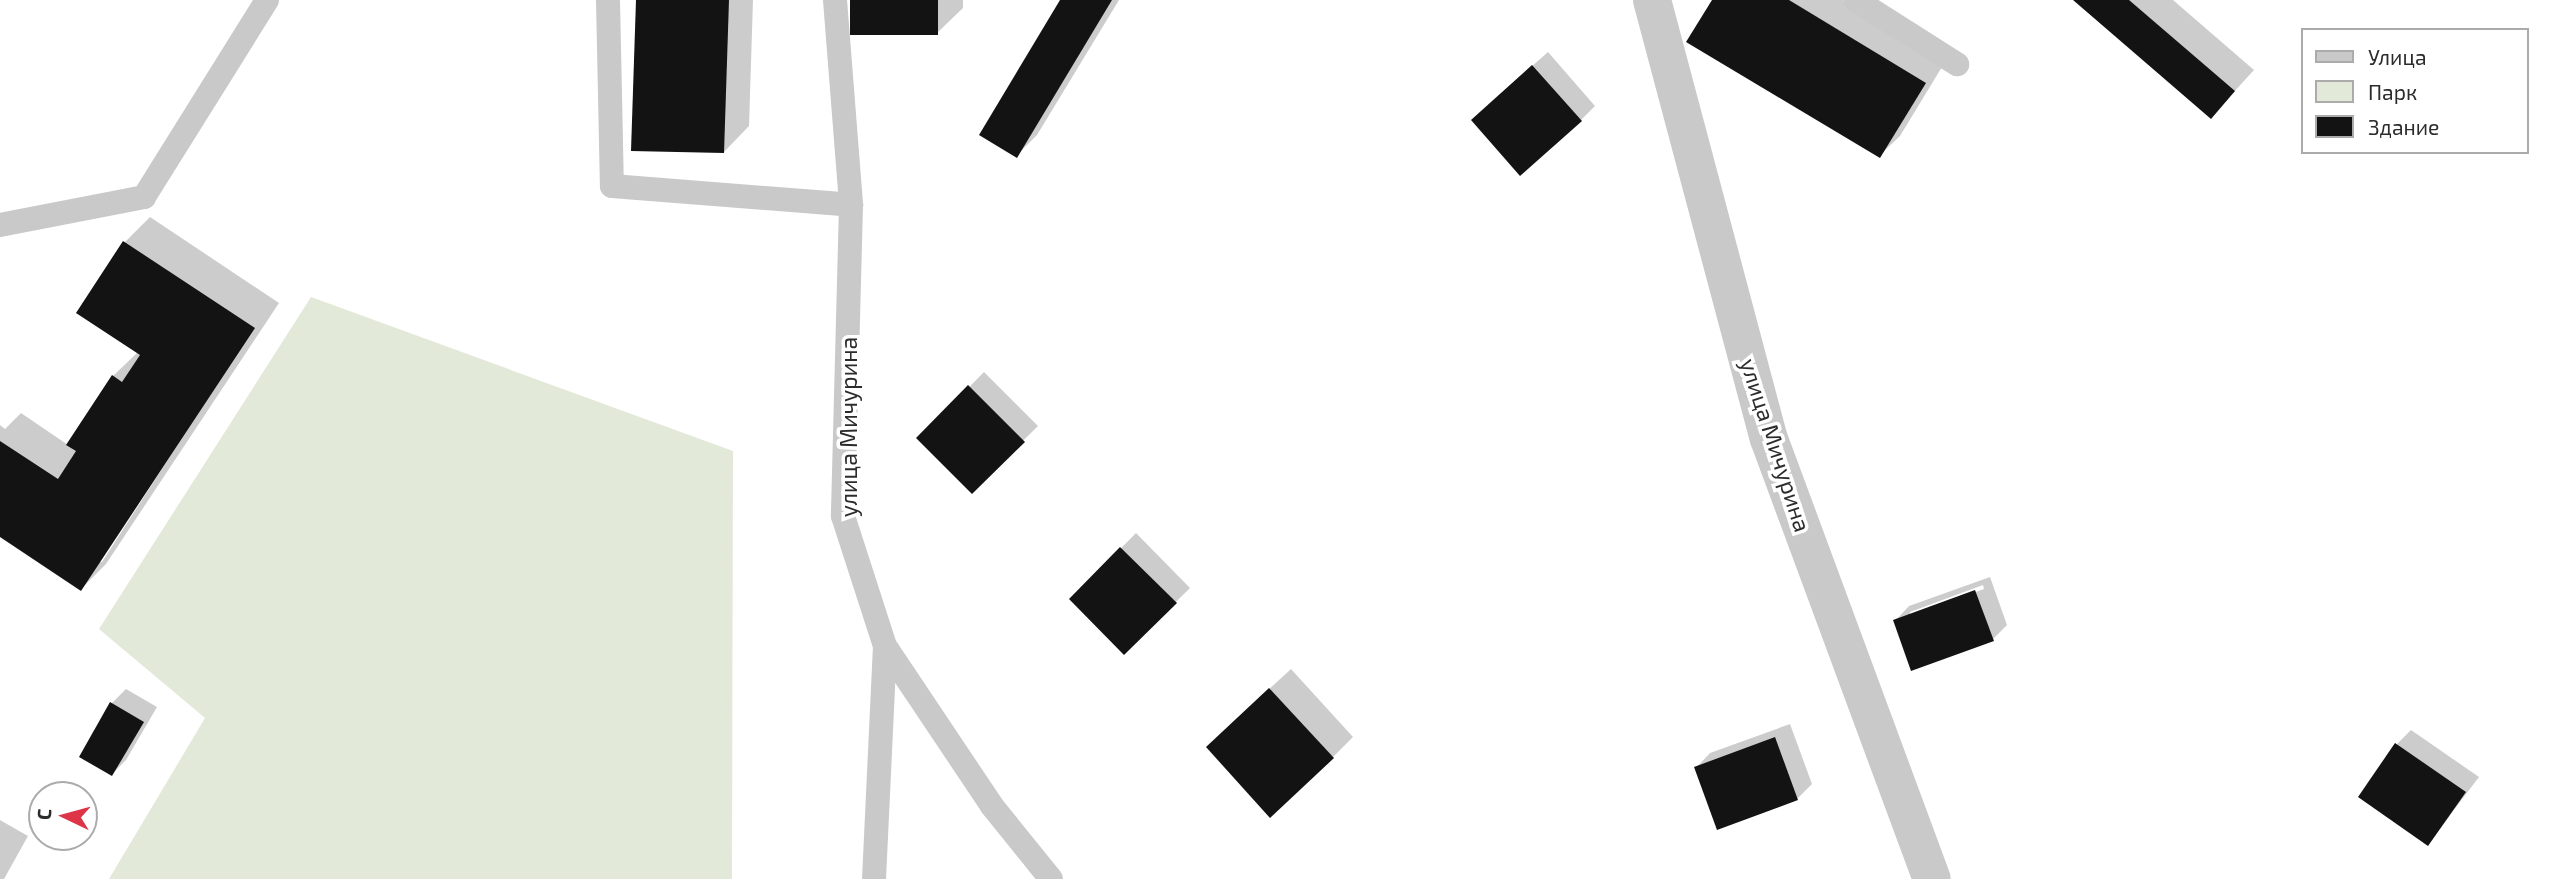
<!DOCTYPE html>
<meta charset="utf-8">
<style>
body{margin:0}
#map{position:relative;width:2557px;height:879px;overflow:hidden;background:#fff;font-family:"Exo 2",sans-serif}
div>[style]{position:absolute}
.green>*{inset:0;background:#e3e9d9}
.shadow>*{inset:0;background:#0003}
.building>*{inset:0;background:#131313}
.lane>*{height:24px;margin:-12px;padding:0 12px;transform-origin:12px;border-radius:12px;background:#c9c9c9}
.street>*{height:38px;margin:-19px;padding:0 19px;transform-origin:19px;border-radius:19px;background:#c9c9c9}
span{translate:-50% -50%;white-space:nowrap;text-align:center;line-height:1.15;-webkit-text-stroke:7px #fff;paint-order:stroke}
.street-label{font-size:23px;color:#2c2c2c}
.legend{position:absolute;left:2301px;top:28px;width:228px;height:126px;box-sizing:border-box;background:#fff;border:2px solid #ababab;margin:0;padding:9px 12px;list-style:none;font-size:21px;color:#2c2c2c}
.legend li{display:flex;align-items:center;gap:14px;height:35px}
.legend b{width:35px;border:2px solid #ababab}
.north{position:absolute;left:28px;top:781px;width:70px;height:70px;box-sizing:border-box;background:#fff;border:2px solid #ababab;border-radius:50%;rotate:275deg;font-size:19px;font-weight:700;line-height:28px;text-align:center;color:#2c2c2c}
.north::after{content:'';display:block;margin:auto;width:24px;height:32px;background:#dd3448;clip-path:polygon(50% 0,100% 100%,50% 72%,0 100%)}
</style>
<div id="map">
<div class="green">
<div style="clip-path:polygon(311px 297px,733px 451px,732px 879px,109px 879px,205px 718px,99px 629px)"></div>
</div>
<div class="shadow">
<div style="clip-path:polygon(637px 0,753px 0,749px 126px,724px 152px)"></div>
<div style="clip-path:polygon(852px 0,963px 0,963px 8px,937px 33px)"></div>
<div style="clip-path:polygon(1062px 0,1119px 0,1037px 135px,1016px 156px)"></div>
<div style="clip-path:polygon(1714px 0,1843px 0,1945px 62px,1900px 136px,1879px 156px)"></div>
<div style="clip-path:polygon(2076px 0,2173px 0,2254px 70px,2211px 117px)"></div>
<div style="clip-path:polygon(1548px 52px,1595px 106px,1581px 120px,1488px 105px)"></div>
<div style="clip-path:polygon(evenodd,150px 217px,279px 303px,106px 564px,81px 589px,0 535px,0 425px,5px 429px,21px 413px,68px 445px,113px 376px,138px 352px,125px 242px,150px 217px,258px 320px,102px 562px,98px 562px,258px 320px)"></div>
<div style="clip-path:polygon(984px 372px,1038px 426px,972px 491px,919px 438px)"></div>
<div style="clip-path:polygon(1136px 533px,1190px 588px,1124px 653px,1071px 599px)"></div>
<div style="clip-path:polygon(evenodd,1990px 577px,2007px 625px,1993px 639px,1895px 621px,1909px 606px,1990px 577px,1983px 585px,1984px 589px,1910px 616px,1910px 612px,1983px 585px)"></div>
<div style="clip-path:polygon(1291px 669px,1353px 737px,1333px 757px,1228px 727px)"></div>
<div style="clip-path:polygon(126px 689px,157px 707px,126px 760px,112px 774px,112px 703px)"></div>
<div style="clip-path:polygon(1790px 724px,1812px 784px,1798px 798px,1718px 828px,1696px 768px,1710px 753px)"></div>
<div style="clip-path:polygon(2411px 730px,2479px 777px,2428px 844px,2397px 744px)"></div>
<div style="clip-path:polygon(0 820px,28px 836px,4px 879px,0 879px)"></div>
</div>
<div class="building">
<div style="clip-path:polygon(636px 0,729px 0,724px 153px,631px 151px)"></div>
<div style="clip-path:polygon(850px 0,938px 0,938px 35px,850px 35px)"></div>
<div style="clip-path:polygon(1060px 0,1112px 0,1017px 158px,979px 135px)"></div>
<div style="clip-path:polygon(1712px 0,1789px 0,1926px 83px,1880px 158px,1686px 42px)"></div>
<div style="clip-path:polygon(2073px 0,2129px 0,2235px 91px,2211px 119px)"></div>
<div style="clip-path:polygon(1532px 65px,1582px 121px,1520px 176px,1471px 120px)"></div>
<div style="clip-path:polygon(123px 241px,255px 328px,81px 591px,0 537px,0 441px,58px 479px,76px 451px,66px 445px,112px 375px,122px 382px,140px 355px,76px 313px)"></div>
<div style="clip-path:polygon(968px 385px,1025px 442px,972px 494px,916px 438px)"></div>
<div style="clip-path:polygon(1120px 547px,1177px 603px,1124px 655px,1069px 599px)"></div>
<div style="clip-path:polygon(1975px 590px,1994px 641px,1911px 671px,1893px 620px)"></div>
<div style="clip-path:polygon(1269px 688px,1334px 758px,1270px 818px,1206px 747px)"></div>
<div style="clip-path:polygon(110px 702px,144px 722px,112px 776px,79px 757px)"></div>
<div style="clip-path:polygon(1775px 737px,1798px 800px,1717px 830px,1694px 767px)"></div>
<div style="clip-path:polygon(2395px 743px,2466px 792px,2428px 846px,2358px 797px)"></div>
</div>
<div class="lane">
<div style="left:608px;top:0;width:186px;rotate:88.8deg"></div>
<div style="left:612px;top:186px;width:240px;rotate:4.5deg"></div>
<div style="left:835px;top:0;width:206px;rotate:85.5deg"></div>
<div style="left:851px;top:205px;width:311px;rotate:91.5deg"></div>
<div style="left:843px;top:516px;width:137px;rotate:72.1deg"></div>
<div style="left:885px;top:646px;width:192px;rotate:56.2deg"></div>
<div style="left:992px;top:806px;width:94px;rotate:51.1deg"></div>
<div style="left:1856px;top:0;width:120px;rotate:32.4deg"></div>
<div style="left:0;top:225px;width:147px;rotate:-11deg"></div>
<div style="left:144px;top:197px;width:232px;rotate:-58deg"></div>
<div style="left:874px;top:879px;width:233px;rotate:-87.3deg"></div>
</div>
<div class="street">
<div style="left:1652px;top:0;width:454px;rotate:75.1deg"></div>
<div style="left:1769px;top:439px;width:469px;rotate:69.7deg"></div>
</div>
<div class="street-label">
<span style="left:848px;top:427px;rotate:-90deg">улица Мичурина</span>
<span style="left:1776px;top:445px;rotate:72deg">улица Мичурина</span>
</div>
<ul class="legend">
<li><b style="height:9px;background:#c9c9c9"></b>Улица</li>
<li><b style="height:19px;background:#e3e9d9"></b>Парк</li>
<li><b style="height:19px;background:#131313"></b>Здание</li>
</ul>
<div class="north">С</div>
</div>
